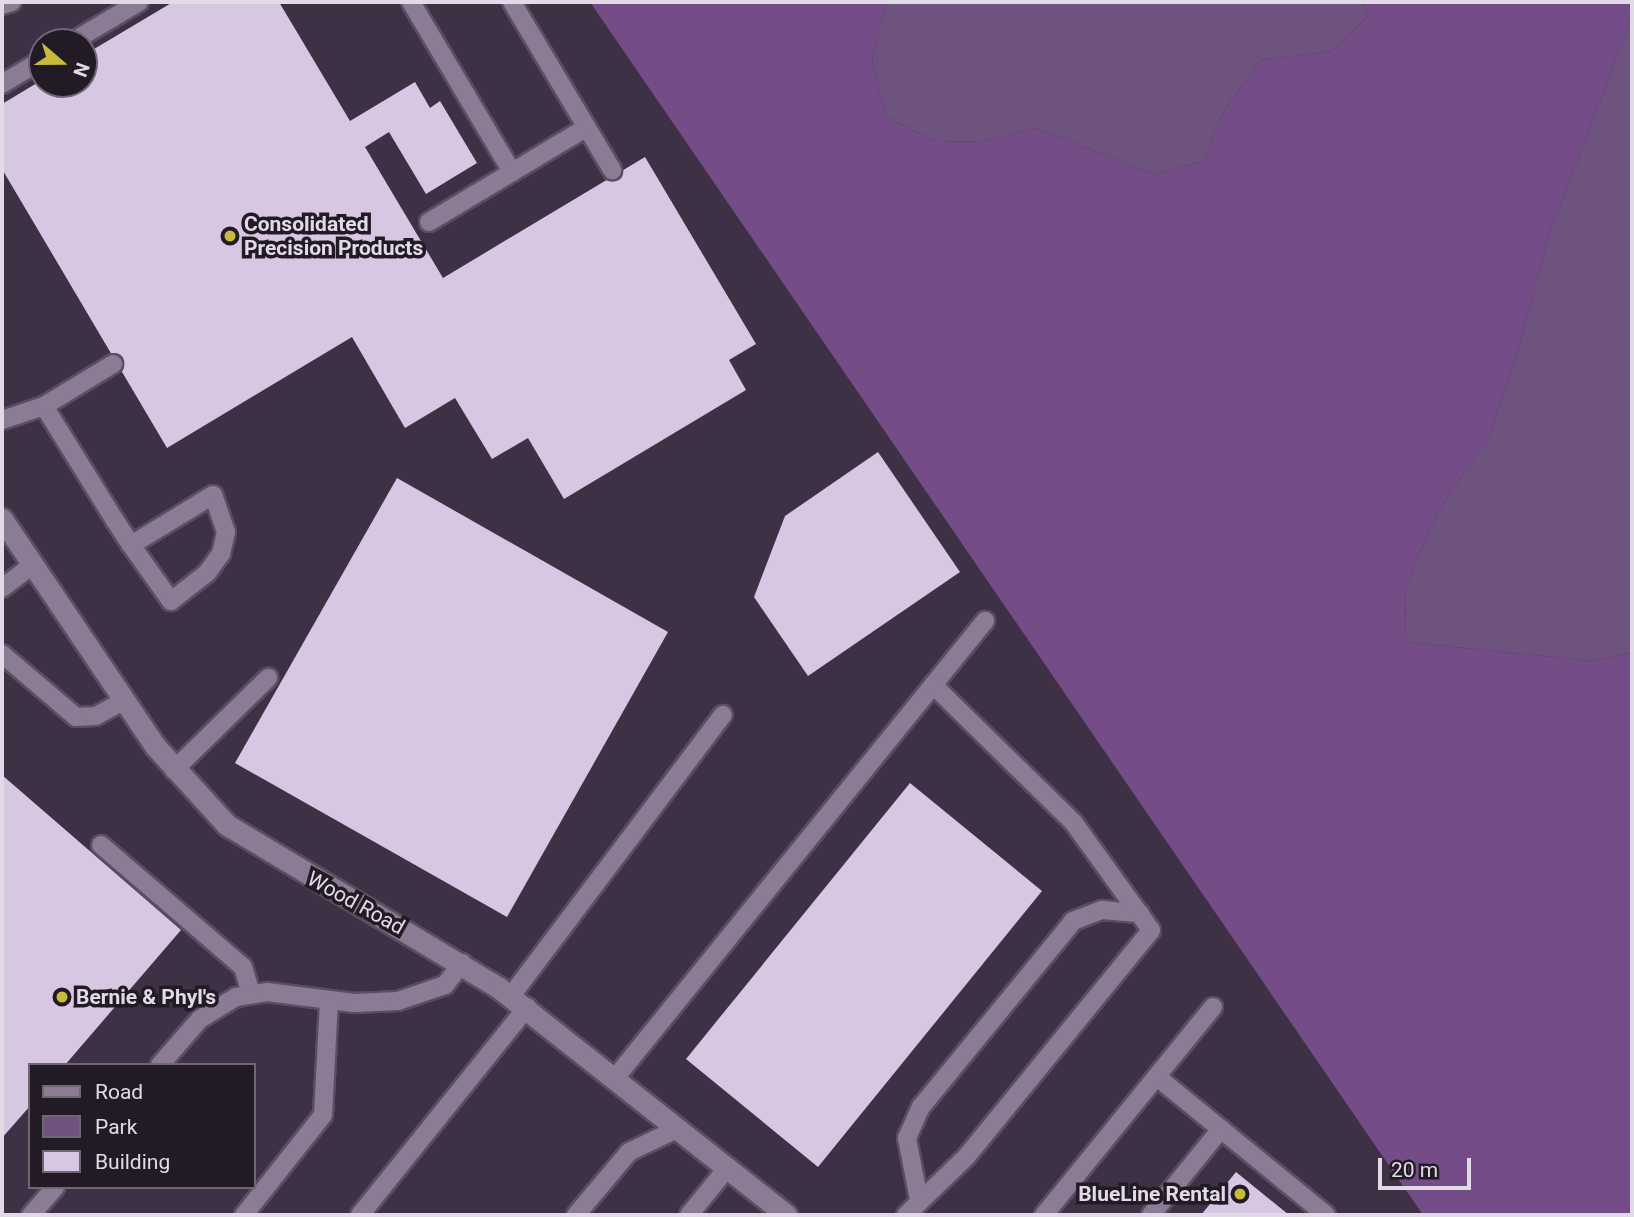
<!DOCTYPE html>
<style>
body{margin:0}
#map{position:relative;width:1634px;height:1217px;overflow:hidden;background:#3e3146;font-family:Roboto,sans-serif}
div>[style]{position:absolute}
.green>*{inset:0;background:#6f537f}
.forest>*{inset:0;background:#744d88}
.building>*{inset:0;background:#d8c7e2}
.roads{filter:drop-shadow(2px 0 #5a4e61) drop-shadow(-2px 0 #5a4e61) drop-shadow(0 2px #5a4e61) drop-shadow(0 -2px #5a4e61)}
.lane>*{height:18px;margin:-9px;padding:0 9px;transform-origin:9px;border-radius:9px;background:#8b7b94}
.street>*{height:21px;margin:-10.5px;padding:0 10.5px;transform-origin:10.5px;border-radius:10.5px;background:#8b7b94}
.dots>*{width:19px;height:19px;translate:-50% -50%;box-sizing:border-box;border:4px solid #221b25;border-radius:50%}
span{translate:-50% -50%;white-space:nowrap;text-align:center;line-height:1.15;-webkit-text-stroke:7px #221b25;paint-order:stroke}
.poi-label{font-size:21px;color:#e3dae8;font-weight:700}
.left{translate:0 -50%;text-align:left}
.right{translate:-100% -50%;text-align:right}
.street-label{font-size:21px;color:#e3dae8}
.frame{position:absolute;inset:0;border:4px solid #e3dae8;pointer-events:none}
.legend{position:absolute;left:28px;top:1063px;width:228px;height:126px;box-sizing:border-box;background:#221b25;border:2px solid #6f6773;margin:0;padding:9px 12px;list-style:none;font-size:21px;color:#e3dae8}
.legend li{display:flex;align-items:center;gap:14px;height:35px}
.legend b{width:35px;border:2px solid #6f6773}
.north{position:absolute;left:28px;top:28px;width:70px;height:70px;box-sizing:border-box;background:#221b25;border:2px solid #6f6773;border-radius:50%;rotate:110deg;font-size:19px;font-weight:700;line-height:28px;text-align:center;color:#e3dae8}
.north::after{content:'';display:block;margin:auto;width:24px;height:32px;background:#c8bb3b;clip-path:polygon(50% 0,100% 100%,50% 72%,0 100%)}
.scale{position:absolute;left:1378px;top:1158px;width:93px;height:32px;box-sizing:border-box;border:4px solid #e3dae8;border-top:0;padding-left:9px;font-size:21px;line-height:24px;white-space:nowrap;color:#e3dae8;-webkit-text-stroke:5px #221b25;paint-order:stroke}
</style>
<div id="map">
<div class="green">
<div style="clip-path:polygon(886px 2px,1362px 2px,1368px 16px,1332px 51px,1260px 60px,1223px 113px,1203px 161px,1154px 175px,1036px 128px,986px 141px,937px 142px,886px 117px,872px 61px)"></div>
<div style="clip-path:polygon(1632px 17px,1632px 652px,1594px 661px,1406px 642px,1405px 587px,1439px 510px,1489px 436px,1517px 355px,1549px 235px)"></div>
</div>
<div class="forest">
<div style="clip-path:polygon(590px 2px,886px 2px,872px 61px,886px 117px,937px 142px,986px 141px,1036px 128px,1154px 175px,1203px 161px,1223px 113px,1260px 60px,1332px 51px,1368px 16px,1362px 2px,1632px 2px,1632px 17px,1549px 235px,1517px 355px,1489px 436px,1439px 510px,1405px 587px,1406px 642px,1594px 661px,1632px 652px,1632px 1215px,1423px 1215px)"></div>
</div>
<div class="building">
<div style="clip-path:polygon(173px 2px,279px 2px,350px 121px,415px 82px,430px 108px,440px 101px,477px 163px,426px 194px,389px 132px,365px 147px,443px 278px,645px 157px,756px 344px,729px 360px,746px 390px,564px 499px,528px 438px,492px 459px,455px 398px,405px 428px,352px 337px,167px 448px,2px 169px,2px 104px,42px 80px,42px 84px,84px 84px,84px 55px)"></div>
<div style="clip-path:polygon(878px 452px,960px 572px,808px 676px,754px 597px,785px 516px)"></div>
<div style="clip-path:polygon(397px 478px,668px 632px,507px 917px,235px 763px)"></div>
<div style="clip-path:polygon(2px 775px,181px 930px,65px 1065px,30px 1065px,30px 1106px,2px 1138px)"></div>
<div style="clip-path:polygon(910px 783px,1042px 891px,818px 1167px,686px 1059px)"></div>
<div style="clip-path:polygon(1236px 1172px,1289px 1215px,1201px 1215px)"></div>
</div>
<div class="roads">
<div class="lane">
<div style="left:411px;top:2px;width:198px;rotate:59.3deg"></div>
<div style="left:512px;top:2px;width:196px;rotate:59.2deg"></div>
<div style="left:2px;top:5px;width:10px;rotate:-17deg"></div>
<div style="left:72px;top:42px;width:78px;rotate:-30.8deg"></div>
<div style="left:2px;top:84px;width:47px;rotate:-31deg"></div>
<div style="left:429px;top:222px;width:184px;rotate:-31deg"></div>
<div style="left:44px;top:406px;width:137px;rotate:58.2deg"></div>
<div style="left:116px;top:522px;width:27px;rotate:57deg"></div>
<div style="left:131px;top:545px;width:69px;rotate:54.5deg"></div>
<div style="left:171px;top:601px;width:46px;rotate:-37.9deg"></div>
<div style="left:207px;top:573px;width:24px;rotate:-54deg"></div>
<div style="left:221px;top:554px;width:23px;rotate:-77deg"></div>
<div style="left:226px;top:532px;width:39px;rotate:-109deg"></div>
<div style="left:213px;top:495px;width:96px;rotate:148.6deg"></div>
<div style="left:2px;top:420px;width:44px;rotate:-18.4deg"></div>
<div style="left:44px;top:406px;width:81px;rotate:-31.3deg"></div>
<div style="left:2px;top:588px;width:36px;rotate:-37deg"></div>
<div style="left:2px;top:654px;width:97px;rotate:40.4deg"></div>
<div style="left:76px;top:717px;width:20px;rotate:-3deg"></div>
<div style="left:96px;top:716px;width:31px;rotate:-29deg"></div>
<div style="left:174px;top:770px;width:132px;rotate:-44.4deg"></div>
<div style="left:101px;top:845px;width:187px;rotate:40.7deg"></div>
<div style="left:243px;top:967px;width:27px;rotate:73deg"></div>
<div style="left:511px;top:996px;width:352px;rotate:-53deg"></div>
<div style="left:160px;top:1065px;width:61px;rotate:-49deg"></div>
<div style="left:200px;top:1019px;width:42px;rotate:-31.4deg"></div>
<div style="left:236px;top:997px;width:31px;rotate:-9deg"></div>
<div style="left:267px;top:992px;width:88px;rotate:7.2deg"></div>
<div style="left:354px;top:1003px;width:44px;rotate:-2.6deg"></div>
<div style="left:398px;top:1001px;width:50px;rotate:-18.8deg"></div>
<div style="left:445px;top:985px;width:28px;rotate:-52deg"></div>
<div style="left:616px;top:1077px;width:587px;rotate:-51.02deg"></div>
<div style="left:1157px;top:1077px;width:218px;rotate:39.2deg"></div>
<div style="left:919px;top:1200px;width:63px;rotate:-101deg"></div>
<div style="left:907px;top:1138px;width:34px;rotate:-66deg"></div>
<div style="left:921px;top:1107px;width:240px;rotate:-50.7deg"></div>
<div style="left:1073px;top:921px;width:31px;rotate:-21deg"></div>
<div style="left:1102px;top:910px;width:38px;rotate:5deg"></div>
<div style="left:31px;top:1215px;width:37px;rotate:-49deg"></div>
<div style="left:244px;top:1215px;width:127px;rotate:-51.7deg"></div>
<div style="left:323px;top:1115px;width:114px;rotate:-87deg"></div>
<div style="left:360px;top:1215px;width:267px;rotate:-51.2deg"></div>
<div style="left:576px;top:1215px;width:82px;rotate:-49.9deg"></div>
<div style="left:629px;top:1152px;width:55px;rotate:-25.6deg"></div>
<div style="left:689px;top:1215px;width:62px;rotate:-50.9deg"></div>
<div style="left:906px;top:1215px;width:85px;rotate:-44deg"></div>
<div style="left:967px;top:1156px;width:291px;rotate:-50.8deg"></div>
<div style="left:1151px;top:930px;width:133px;rotate:-125.8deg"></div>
<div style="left:1073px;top:822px;width:196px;rotate:-135.6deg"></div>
<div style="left:1044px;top:1215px;width:268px;rotate:-50.9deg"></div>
<div style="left:1151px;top:1215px;width:111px;rotate:-50.9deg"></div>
</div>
<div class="street">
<div style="left:2px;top:519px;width:274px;rotate:56deg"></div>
<div style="left:155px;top:746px;width:107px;rotate:47.7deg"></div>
<div style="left:227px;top:825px;width:317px;rotate:30.9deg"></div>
<div style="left:499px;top:988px;width:366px;rotate:38.3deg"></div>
</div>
</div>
<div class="dots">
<div style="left:230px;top:236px;background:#c8bb3b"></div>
<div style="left:62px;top:997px;background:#c8bb3b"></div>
<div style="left:1240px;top:1194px;background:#c8bb3b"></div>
</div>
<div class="poi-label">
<span class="left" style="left:244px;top:236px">Consolidated<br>Precision Products</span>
<span class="left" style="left:76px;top:997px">Bernie &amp; Phyl's</span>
<span class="right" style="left:1226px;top:1194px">BlueLine Rental</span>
</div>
<div class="street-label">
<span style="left:356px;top:903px;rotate:29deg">Wood Road</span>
</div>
<div class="frame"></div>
<ul class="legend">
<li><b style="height:9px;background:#8b7b94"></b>Road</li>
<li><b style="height:19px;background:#6f537f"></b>Park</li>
<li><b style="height:19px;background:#d8c7e2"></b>Building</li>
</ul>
<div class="north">N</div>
<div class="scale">20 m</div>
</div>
